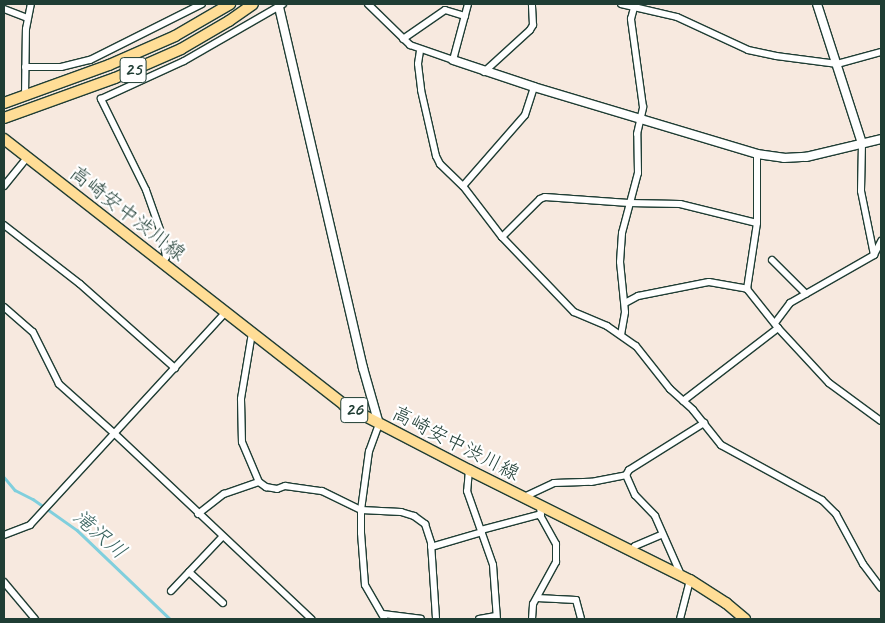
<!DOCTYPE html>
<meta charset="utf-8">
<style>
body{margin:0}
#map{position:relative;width:885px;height:623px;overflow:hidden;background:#f7e9df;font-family:Caveat,"Klee One",sans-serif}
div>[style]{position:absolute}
.stream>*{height:2.5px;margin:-1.25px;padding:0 1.25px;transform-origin:1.25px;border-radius:1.25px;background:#80cfdd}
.roads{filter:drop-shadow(1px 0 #1f3d34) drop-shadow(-1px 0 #1f3d34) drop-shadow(0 1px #1f3d34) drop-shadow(0 -1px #1f3d34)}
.minor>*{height:6px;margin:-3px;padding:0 3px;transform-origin:3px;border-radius:3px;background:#fff}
.tertiary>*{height:8px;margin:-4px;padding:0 4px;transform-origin:4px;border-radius:4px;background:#fff}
.primary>*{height:10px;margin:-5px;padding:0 5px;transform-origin:5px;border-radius:5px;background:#ffdd96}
span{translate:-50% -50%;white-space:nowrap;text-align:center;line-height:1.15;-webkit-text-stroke:4.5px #fff;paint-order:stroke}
.shield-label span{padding:1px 4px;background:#fff;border:1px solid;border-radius:4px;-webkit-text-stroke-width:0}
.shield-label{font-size:19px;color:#1f3d34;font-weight:700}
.street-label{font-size:20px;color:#1f3d34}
.water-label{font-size:21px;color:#37625e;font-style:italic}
.frame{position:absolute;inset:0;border:5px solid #1f3d34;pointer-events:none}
</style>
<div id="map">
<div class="stream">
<div style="left:4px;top:477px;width:17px;rotate:50deg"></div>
<div style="left:15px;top:490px;width:20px;rotate:27deg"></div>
<div style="left:33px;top:499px;width:54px;rotate:35.2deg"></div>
<div style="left:77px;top:530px;width:129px;rotate:43.7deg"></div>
</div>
<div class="roads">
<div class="minor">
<div style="left:368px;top:4px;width:59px;rotate:44.3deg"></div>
<div style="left:410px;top:45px;width:46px;rotate:19.2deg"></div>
<div style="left:453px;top:60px;width:58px;rotate:-75deg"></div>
<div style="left:621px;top:4px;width:57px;rotate:13.1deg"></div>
<div style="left:677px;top:17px;width:78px;rotate:24.9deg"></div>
<div style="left:748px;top:50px;width:29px;rotate:12deg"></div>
<div style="left:776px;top:56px;width:62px;rotate:7.5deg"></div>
<div style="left:837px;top:64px;width:46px;rotate:-15.3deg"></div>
<div style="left:4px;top:9px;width:25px;rotate:21deg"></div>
<div style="left:403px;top:39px;width:51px;rotate:-34.6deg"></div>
<div style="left:445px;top:10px;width:21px;rotate:17deg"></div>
<div style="left:420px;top:51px;width:13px;rotate:99deg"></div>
<div style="left:418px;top:64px;width:26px;rotate:83deg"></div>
<div style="left:421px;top:90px;width:68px;rotate:77.2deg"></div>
<div style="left:436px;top:156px;width:9px;rotate:63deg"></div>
<div style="left:440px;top:164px;width:32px;rotate:44deg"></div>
<div style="left:463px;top:186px;width:64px;rotate:52.6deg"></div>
<div style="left:502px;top:237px;width:104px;rotate:46.2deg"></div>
<div style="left:574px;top:312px;width:36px;rotate:23deg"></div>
<div style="left:607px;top:326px;width:35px;rotate:35deg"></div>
<div style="left:636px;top:346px;width:55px;rotate:51.7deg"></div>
<div style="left:670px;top:389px;width:31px;rotate:42deg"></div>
<div style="left:693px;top:410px;width:45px;rotate:51.3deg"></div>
<div style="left:721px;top:445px;width:115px;rotate:28.6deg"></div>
<div style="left:822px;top:500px;width:20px;rotate:45deg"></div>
<div style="left:836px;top:514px;width:57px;rotate:61.6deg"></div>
<div style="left:863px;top:564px;width:30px;rotate:53deg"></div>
<div style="left:25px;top:67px;width:36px"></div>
<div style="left:61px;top:67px;width:30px;rotate:-14deg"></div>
<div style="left:90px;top:60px;width:125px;rotate:-26.6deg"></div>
<div style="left:484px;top:72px;width:62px;rotate:-42.4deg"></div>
<div style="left:530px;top:30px;width:6px;rotate:-59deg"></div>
<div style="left:533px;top:25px;width:21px;rotate:-93deg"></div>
<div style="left:25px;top:97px;width:68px;rotate:-89.2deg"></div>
<div style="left:26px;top:29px;width:25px;rotate:-79deg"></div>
<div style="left:862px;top:143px;width:48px;rotate:91.2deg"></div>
<div style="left:861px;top:191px;width:65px;rotate:78.5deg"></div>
<div style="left:757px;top:154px;width:69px;rotate:90deg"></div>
<div style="left:757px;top:223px;width:67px;rotate:98.6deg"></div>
<div style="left:747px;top:289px;width:50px;rotate:51.5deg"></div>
<div style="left:778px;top:328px;width:75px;rotate:47.2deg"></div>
<div style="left:829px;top:383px;width:64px;rotate:36.2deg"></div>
<div style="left:4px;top:186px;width:36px;rotate:-51deg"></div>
<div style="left:463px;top:186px;width:94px;rotate:-48.9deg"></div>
<div style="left:525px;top:115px;width:29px;rotate:-72deg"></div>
<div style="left:4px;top:225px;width:96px;rotate:37.8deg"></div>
<div style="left:80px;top:284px;width:127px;rotate:41.5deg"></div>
<div style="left:502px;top:237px;width:54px;rotate:-45deg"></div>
<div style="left:540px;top:199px;width:5px;rotate:-22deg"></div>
<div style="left:545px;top:197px;width:84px;rotate:4.1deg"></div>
<div style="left:629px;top:203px;width:51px;rotate:1.1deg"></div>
<div style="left:680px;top:204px;width:79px;rotate:13.9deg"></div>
<div style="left:772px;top:260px;width:48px;rotate:45deg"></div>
<div style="left:163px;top:262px;width:6px;rotate:-59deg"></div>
<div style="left:166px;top:257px;width:19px;rotate:-99deg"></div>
<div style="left:163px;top:238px;width:51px;rotate:-109.5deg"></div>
<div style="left:146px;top:190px;width:102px;rotate:-116.3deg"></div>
<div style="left:101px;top:99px;width:91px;rotate:-24.6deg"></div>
<div style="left:184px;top:61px;width:114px;rotate:-29.9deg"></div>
<div style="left:625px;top:303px;width:15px;rotate:-28deg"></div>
<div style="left:638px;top:296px;width:72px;rotate:-11.2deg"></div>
<div style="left:709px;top:282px;width:39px;rotate:10deg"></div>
<div style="left:4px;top:307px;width:38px;rotate:41deg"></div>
<div style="left:33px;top:332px;width:58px;rotate:63.4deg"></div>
<div style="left:59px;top:384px;width:75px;rotate:41.8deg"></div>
<div style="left:115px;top:434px;width:270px;rotate:43.3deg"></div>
<div style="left:775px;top:323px;width:25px;rotate:-53deg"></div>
<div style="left:790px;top:303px;width:97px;rotate:-29.7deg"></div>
<div style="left:874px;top:255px;width:16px;rotate:-63deg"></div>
<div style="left:252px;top:333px;width:67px;rotate:99.5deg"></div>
<div style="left:241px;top:399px;width:43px;rotate:88.7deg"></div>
<div style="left:242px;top:442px;width:43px;rotate:67deg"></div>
<div style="left:259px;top:482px;width:9px;rotate:36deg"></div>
<div style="left:266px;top:487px;width:11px;rotate:10deg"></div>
<div style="left:277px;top:489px;width:9px;rotate:-21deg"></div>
<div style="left:285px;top:486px;width:37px;rotate:8deg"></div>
<div style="left:322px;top:491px;width:43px;rotate:26deg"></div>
<div style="left:361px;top:510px;width:40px;rotate:2.9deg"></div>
<div style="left:401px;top:512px;width:14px;rotate:17deg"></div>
<div style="left:414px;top:516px;width:14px;rotate:36deg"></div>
<div style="left:425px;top:524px;width:20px;rotate:72deg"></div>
<div style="left:431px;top:543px;width:76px;rotate:86.2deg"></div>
<div style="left:621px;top:335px;width:23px;rotate:-80deg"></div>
<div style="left:625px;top:312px;width:50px;rotate:-95.7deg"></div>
<div style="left:620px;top:262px;width:29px;rotate:-86deg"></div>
<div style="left:622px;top:233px;width:62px;rotate:-75.1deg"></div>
<div style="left:638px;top:173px;width:39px;rotate:-91deg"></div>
<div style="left:637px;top:134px;width:28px;rotate:-77deg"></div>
<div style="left:643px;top:107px;width:89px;rotate:-97.8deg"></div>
<div style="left:631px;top:19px;width:16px;rotate:-75deg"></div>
<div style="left:683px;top:401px;width:120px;rotate:-37.5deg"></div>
<div style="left:379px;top:424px;width:29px;rotate:110deg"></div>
<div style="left:369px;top:451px;width:60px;rotate:97.7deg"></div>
<div style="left:361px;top:510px;width:23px;rotate:90deg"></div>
<div style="left:361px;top:533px;width:52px;rotate:85.6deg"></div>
<div style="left:365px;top:585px;width:39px;rotate:60deg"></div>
<div style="left:469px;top:470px;width:21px;rotate:95deg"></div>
<div style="left:467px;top:491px;width:78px;rotate:70.6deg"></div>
<div style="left:493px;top:565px;width:54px;rotate:85.8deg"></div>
<div style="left:626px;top:475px;width:22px;rotate:66deg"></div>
<div style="left:635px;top:495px;width:29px;rotate:46deg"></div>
<div style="left:655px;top:516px;width:64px;rotate:66.2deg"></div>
<div style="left:524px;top:497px;width:33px;rotate:-25deg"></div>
<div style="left:554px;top:483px;width:37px;rotate:-2deg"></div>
<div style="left:591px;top:482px;width:36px;rotate:-11deg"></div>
<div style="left:626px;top:475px;width:6px;rotate:-59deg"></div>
<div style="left:629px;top:470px;width:89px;rotate:-32.1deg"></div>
<div style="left:198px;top:514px;width:33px;rotate:-38deg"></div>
<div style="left:224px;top:494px;width:37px;rotate:-19deg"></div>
<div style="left:481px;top:530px;width:62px;rotate:-14.9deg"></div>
<div style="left:4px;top:535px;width:28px;rotate:-21deg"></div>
<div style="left:30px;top:525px;width:289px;rotate:-47.4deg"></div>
<div style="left:431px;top:547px;width:53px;rotate:-16.4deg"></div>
<div style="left:631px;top:551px;width:6px;rotate:-51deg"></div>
<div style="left:635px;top:546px;width:30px;rotate:-23deg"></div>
<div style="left:189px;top:572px;width:46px;rotate:42.4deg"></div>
<div style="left:4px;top:582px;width:48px;rotate:50deg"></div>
<div style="left:171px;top:591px;width:74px;rotate:-46.6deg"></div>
<div style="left:537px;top:598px;width:39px;rotate:3deg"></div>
<div style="left:576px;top:600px;width:20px;rotate:75deg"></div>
<div style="left:383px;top:614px;width:38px;rotate:7deg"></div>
<div style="left:479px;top:619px;width:17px;rotate:-10deg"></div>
<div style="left:532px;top:619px;width:15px;rotate:-86deg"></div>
<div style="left:533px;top:604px;width:48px;rotate:-61.3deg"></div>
<div style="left:556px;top:562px;width:18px;rotate:-90deg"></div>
<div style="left:556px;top:544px;width:31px;rotate:-119deg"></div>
<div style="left:541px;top:517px;width:12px;rotate:-95deg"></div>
<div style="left:680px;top:619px;width:40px;rotate:-75.6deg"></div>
</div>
<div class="tertiary">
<div style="left:817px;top:4px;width:146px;rotate:72.1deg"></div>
<div style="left:279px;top:7px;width:371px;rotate:76.9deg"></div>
<div style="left:363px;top:368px;width:58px;rotate:74.1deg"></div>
<div style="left:453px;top:60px;width:85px;rotate:18.4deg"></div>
<div style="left:534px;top:87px;width:233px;rotate:16.7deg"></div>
<div style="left:757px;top:154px;width:27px;rotate:8deg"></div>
<div style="left:784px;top:158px;width:22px;rotate:-3deg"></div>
<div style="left:806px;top:157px;width:77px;rotate:-13.5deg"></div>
</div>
<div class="primary">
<div style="left:4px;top:103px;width:112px;rotate:-19.9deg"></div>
<div style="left:109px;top:65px;width:72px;rotate:-23.7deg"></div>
<div style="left:175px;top:36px;width:64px;rotate:-30.2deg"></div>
<div style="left:4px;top:118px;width:118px;rotate:-19.8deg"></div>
<div style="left:115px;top:78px;width:72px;rotate:-23.7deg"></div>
<div style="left:181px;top:49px;width:56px;rotate:-30.3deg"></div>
<div style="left:229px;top:21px;width:29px;rotate:-35deg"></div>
<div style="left:4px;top:139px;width:432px;rotate:38deg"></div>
<div style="left:344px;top:405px;width:141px;rotate:27.5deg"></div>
<div style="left:469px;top:470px;width:247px;rotate:26.5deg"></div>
<div style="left:690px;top:580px;width:43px;rotate:32.6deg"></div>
<div style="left:726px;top:603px;width:25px;rotate:40deg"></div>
</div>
</div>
<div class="shield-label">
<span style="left:133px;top:70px">25</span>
<span style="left:354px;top:410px">26</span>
</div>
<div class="street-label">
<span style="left:128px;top:213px;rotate:38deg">高崎安中渋川線</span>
<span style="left:456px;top:443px;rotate:27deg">高崎安中渋川線</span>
</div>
<div class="water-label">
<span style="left:100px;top:534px;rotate:41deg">滝沢川</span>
</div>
<div class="frame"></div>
</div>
